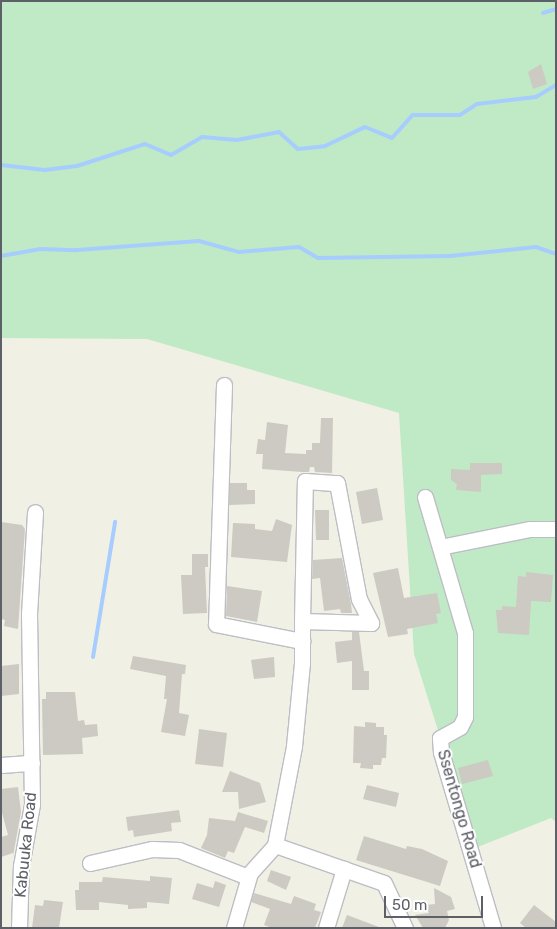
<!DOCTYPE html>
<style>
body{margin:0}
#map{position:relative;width:557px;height:929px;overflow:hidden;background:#f1f0e5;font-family:Rubik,sans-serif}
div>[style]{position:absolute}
.green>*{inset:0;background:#bfeac5}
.stream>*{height:4px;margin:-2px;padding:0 2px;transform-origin:2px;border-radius:2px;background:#a7cdff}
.building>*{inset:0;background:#cccac2}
.roads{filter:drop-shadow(1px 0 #bdbec5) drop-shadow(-1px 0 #bdbec5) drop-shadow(0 1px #bdbec5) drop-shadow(0 -1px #bdbec5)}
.minor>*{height:15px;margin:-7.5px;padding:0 7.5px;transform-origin:7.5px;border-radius:7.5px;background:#fff}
span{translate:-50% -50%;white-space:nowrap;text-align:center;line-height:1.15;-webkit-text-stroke:4px #fff;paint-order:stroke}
.street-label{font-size:16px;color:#5d6067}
.frame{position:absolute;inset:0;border:2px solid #5d6067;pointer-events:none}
.scale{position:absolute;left:384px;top:896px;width:99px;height:22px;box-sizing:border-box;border:2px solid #5d6067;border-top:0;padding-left:6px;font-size:15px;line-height:18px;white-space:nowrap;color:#5d6067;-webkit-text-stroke:4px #fff;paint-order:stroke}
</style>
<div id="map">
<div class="green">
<div style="clip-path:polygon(1px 1px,556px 1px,556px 822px,551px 818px,475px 848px,414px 654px,399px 413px,147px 339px,1px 338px)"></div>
</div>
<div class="stream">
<div style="left:543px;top:13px;width:14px;rotate:-17deg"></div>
<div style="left:1px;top:165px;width:44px;rotate:6.5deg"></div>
<div style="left:45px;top:170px;width:32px;rotate:-7deg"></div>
<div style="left:77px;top:166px;width:71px;rotate:-17.9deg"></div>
<div style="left:145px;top:144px;width:28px;rotate:23deg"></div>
<div style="left:171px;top:155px;width:36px;rotate:-30deg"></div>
<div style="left:202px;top:137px;width:35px;rotate:5deg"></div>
<div style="left:237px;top:140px;width:43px;rotate:-10.8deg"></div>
<div style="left:279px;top:132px;width:25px;rotate:42deg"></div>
<div style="left:298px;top:149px;width:27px;rotate:-6deg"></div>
<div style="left:325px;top:146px;width:44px;rotate:-25.4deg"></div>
<div style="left:365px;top:127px;width:29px;rotate:22deg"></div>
<div style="left:392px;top:138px;width:31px;rotate:-48deg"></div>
<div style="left:413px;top:115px;width:47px"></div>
<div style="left:460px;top:115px;width:20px;rotate:-33deg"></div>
<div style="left:477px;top:104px;width:59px;rotate:-6.8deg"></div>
<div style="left:536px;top:97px;width:23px;rotate:-31deg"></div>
<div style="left:1px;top:256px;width:40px;rotate:-10deg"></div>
<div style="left:40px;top:249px;width:37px;rotate:2deg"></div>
<div style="left:77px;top:250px;width:122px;rotate:-4.2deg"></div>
<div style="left:199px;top:241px;width:41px;rotate:15.4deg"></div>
<div style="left:239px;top:252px;width:60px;rotate:-4.8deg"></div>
<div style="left:299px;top:247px;width:22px;rotate:30deg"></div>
<div style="left:318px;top:258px;width:132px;rotate:-0.9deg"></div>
<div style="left:450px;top:256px;width:86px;rotate:-6deg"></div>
<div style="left:536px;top:247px;width:21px;rotate:19deg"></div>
<div style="left:93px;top:657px;width:137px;rotate:-80.7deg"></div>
</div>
<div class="building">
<div style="clip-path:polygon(541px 64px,547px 84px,533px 89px,528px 72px)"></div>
<div style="clip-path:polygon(321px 418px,333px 418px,332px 473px,315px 472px,314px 467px,310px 467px,309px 472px,302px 472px,262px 469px,263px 454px,256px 454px,258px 439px,265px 440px,267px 422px,288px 425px,285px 453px,306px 454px,306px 450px,312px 450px,312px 443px,320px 443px)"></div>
<div style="clip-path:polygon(470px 463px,502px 463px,502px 474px,481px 475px,481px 492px,456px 490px,457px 484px,451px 480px,451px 469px,470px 470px)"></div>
<div style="clip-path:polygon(230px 483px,247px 483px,247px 490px,255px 490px,255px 504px,229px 505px)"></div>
<div style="clip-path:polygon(377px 488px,383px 520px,362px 524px,356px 492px)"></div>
<div style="clip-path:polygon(315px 510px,329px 510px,329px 540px,316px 540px)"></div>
<div style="clip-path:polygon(276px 519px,292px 525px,287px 562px,231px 557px,233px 523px,255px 524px,255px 529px,272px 531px)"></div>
<div style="clip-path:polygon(1px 522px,22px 525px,25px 529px,18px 629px,4px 626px,5px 620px,1px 619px)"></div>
<div style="clip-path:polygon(192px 554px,208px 554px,208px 567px,205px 567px,207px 613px,183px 614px,181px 575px,192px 575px)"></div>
<div style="clip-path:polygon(342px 558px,351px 604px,352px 613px,341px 613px,340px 609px,324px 611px,320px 578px,312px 579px,313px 560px)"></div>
<div style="clip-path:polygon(398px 568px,404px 598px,437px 593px,441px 613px,436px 614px,438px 623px,407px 629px,408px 634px,388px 637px,373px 573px)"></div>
<div style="clip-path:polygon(526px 572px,553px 575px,551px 602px,531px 601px,529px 635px,498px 633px,496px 610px,502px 610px,502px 606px,516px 607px,518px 576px,526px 577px)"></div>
<div style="clip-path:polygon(227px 586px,262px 591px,257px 622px,226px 616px)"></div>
<div style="clip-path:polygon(352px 632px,359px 632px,364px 671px,369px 671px,369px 690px,352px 690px,352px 661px,337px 663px,335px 642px,352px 640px)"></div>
<div style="clip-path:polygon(133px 656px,186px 665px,185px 674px,182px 674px,179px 713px,189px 715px,185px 736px,161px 732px,167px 699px,164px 699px,166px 676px,130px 669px)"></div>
<div style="clip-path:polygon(274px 657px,275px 677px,254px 679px,251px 660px)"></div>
<div style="clip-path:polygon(19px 664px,19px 694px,1px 696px,1px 666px)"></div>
<div style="clip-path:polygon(46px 692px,75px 692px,78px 721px,84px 720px,85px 725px,97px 724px,98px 736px,82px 738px,83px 754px,43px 755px,42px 699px,46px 699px)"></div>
<div style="clip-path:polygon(365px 722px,376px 723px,376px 727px,384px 727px,384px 735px,387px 735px,386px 758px,382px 758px,381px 765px,373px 765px,373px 769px,360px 768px,361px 763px,353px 763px,354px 726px,365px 727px)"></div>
<div style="clip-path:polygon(199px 729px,227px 733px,223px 767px,195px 764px)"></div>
<div style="clip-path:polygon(488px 760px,493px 776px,462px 784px,458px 768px)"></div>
<div style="clip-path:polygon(230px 771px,260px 783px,266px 802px,239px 809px,238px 792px,222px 792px)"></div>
<div style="clip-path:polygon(367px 785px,399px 793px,396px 807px,363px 799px)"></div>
<div style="clip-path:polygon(18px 787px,21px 812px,13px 856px,13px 853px,1px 857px,1px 837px,8px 835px,1px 809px,1px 789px)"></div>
<div style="clip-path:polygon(179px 810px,181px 822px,171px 823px,172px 831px,134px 837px,133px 830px,128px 831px,126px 817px)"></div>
<div style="clip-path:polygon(238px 812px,268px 821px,264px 833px,245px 827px,234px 853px,228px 851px,225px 858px,201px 848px,207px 835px,209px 818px,235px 821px)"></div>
<div style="clip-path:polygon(364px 836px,406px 849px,407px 846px,422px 849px,448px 861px,440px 886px,356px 860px)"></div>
<div style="clip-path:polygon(271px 870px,291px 877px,286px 890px,267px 881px)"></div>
<div style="clip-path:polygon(150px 876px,172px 878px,169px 904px,147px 902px,147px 908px,128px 909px,128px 905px,99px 902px,99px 910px,76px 910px,75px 890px,79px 890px,79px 882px,102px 882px,103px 877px,150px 881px)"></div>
<div style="clip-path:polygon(215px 881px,226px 885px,219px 907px,192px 899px,197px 883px,213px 888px)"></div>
<div style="clip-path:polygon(434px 888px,451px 897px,455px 909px,447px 911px,449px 920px,445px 928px,423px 928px,415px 915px,429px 913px,425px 905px,435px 904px)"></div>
<div style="clip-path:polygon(254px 893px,291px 904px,294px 896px,316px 904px,314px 910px,321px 912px,315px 928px,272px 928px,264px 925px,270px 909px,251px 902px)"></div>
<div style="clip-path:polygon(44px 900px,63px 902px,59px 928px,32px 928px,35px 905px,43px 906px)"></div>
<div style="clip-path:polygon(534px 905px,556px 922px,556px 928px,526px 928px,520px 923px)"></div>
<div style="clip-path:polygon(347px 915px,379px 927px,379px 928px,342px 928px)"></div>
</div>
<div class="roads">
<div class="minor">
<div style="left:224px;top:385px;width:239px;rotate:91.9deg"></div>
<div style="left:216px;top:624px;width:88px;rotate:11.2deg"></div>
<div style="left:425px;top:497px;width:142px;rotate:73.6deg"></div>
<div style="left:465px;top:633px;width:84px;rotate:90deg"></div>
<div style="left:465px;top:717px;width:11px;rotate:117deg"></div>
<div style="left:460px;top:727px;width:23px;rotate:151deg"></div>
<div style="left:440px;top:738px;width:14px;rotate:86deg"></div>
<div style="left:441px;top:752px;width:184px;rotate:73.5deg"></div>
<div style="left:440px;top:547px;width:92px;rotate:-11.3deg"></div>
<div style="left:530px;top:529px;width:26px"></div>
<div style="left:1px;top:765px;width:31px;rotate:-4deg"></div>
<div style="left:275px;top:845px;width:115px;rotate:19.2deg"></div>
<div style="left:384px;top:883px;width:50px;rotate:65deg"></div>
<div style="left:90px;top:863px;width:64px;rotate:-12.7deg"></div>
<div style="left:152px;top:849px;width:27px;rotate:2deg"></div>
<div style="left:179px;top:850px;width:74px;rotate:21.4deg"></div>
<div style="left:19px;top:928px;width:62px;rotate:-88.2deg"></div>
<div style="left:21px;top:866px;width:63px;rotate:-79.9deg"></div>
<div style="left:32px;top:804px;width:190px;rotate:-90.9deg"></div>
<div style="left:29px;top:614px;width:102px;rotate:-86.6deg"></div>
<div style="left:234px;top:928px;width:57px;rotate:-73.8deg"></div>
<div style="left:250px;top:873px;width:38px;rotate:-48deg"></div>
<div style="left:275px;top:845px;width:101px;rotate:-79.1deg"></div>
<div style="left:294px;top:746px;width:83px;rotate:-84.5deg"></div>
<div style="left:302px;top:663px;width:42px;rotate:-90deg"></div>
<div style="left:302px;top:621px;width:140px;rotate:-88.8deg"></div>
<div style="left:305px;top:481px;width:32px;rotate:4deg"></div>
<div style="left:337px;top:483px;width:118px;rotate:79.3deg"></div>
<div style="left:359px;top:599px;width:27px;rotate:63deg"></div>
<div style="left:371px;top:623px;width:69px;rotate:-178.3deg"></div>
<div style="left:326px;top:928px;width:62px;rotate:-73deg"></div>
</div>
</div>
<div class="street-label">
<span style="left:459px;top:809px;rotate:74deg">Ssentongo Road</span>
<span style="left:26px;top:845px;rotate:-84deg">Kabuuka Road</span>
</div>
<div class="frame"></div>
<div class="scale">50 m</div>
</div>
